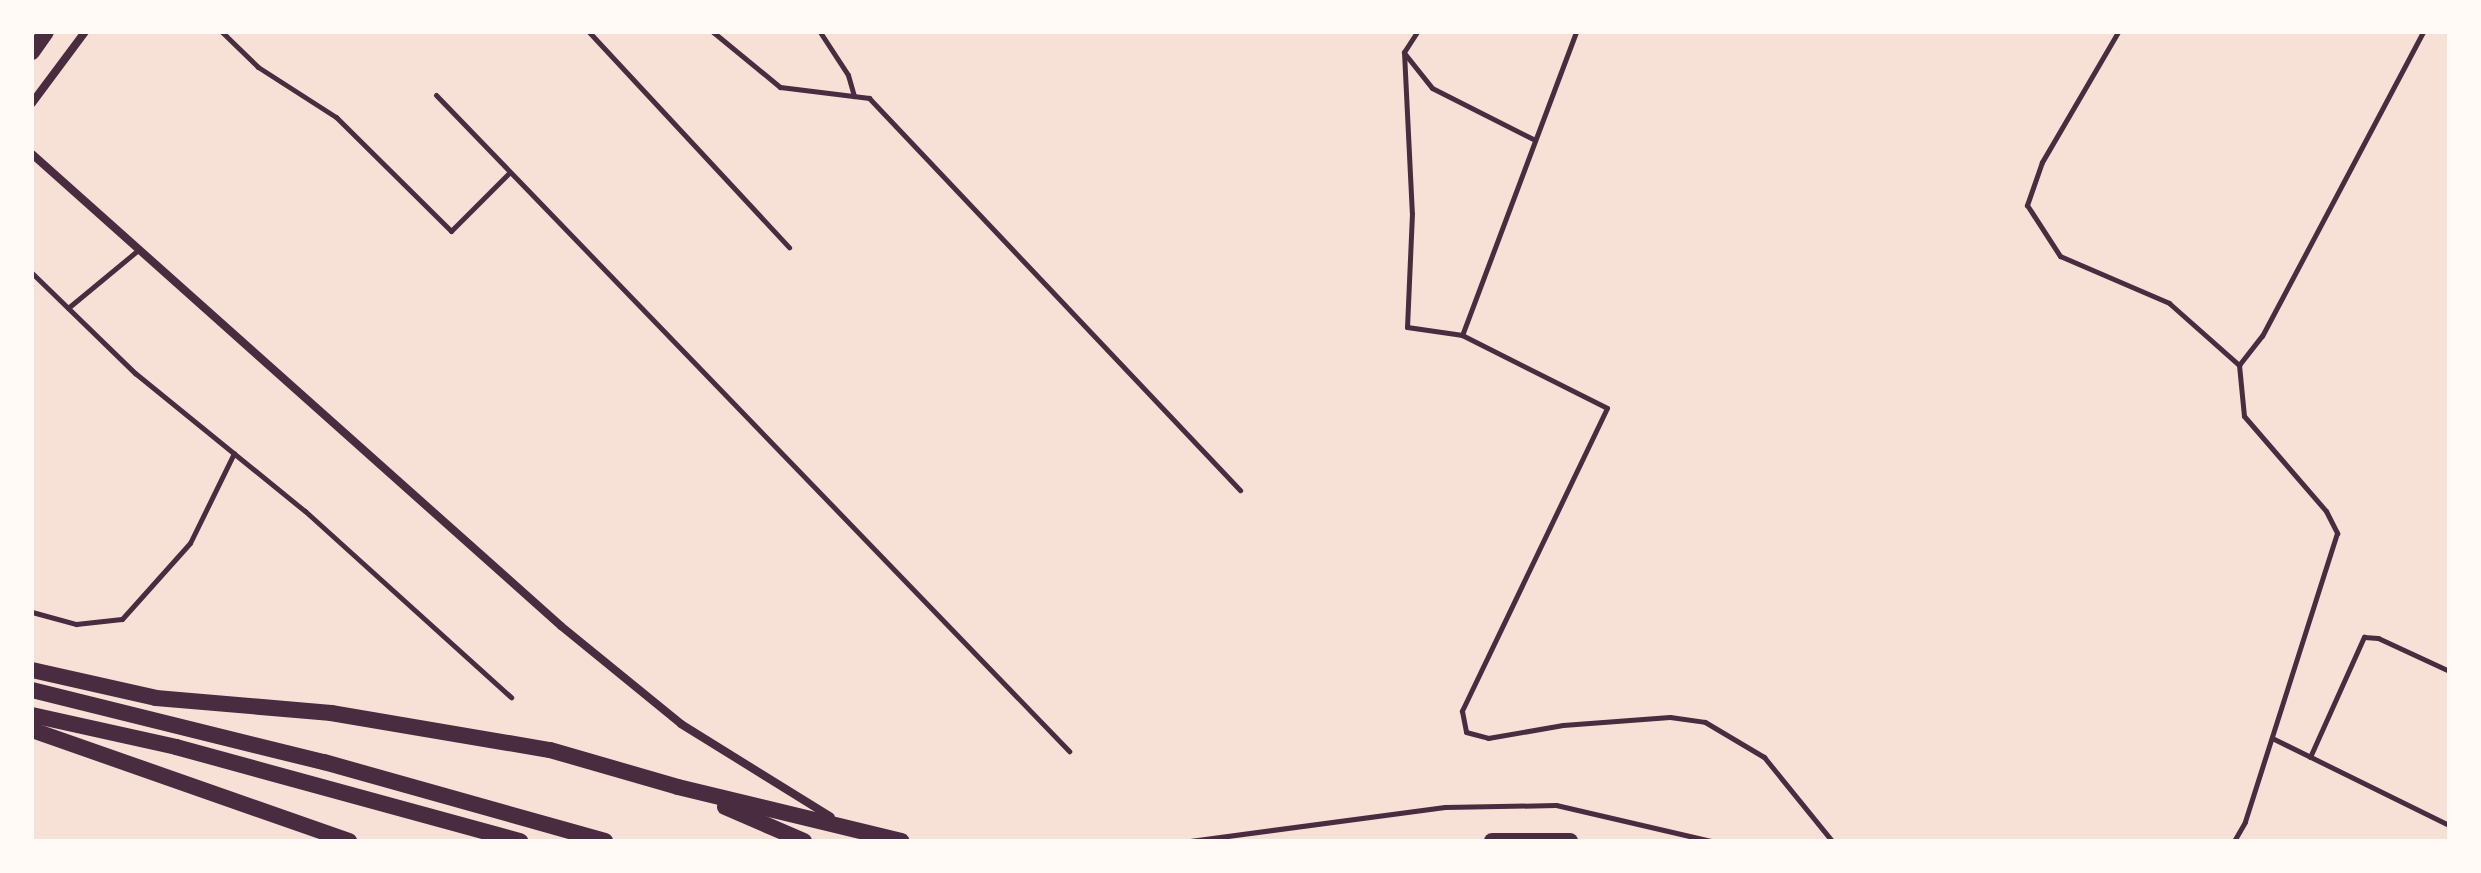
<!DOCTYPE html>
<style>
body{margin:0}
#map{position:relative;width:2481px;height:873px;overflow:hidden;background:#f7e1d7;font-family:"PT Sans Narrow",sans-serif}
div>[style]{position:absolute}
.service>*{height:5px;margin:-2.5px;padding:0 2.5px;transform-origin:2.5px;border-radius:2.5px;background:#4a2c40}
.minor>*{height:8px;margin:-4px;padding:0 4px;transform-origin:4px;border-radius:4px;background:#4a2c40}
.trunk>*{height:16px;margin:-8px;padding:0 8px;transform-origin:8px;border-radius:8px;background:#4a2c40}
.motorway>*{height:16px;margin:-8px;padding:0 8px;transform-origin:8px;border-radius:8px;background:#4a2c40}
span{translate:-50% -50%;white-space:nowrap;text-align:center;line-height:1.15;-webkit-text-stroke:6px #fffaf5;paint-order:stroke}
.frame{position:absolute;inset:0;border:34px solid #fffaf5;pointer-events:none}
</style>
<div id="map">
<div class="service">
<div style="left:222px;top:32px;width:50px;rotate:44.2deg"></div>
<div style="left:258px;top:67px;width:93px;rotate:32.7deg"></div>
<div style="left:336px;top:117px;width:162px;rotate:44.7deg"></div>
<div style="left:451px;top:231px;width:83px;rotate:-45deg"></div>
<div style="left:589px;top:32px;width:294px;rotate:47.1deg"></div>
<div style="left:713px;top:32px;width:87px;rotate:39.4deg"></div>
<div style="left:780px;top:87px;width:90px;rotate:7deg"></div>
<div style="left:869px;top:98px;width:540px;rotate:46.58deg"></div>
<div style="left:820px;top:32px;width:51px;rotate:56.9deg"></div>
<div style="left:848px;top:75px;width:22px;rotate:74deg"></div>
<div style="left:1417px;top:32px;width:24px;rotate:123deg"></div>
<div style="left:1404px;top:52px;width:161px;rotate:87.2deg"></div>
<div style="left:1412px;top:213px;width:114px;rotate:92.5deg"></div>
<div style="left:1407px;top:327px;width:56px;rotate:8.3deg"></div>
<div style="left:1576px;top:32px;width:324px;rotate:110.6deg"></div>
<div style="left:1462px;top:335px;width:162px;rotate:26.7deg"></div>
<div style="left:1607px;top:408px;width:336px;rotate:115.6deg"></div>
<div style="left:1462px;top:711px;width:21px;rotate:79deg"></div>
<div style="left:1466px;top:732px;width:23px;rotate:15deg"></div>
<div style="left:1488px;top:738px;width:76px;rotate:-9.8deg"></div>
<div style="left:1563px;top:725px;width:107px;rotate:-4.3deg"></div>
<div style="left:1670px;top:717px;width:35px;rotate:8deg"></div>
<div style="left:1705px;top:722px;width:69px;rotate:30.7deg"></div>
<div style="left:1764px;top:757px;width:108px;rotate:51deg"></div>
<div style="left:2118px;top:32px;width:151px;rotate:120.3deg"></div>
<div style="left:2042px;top:162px;width:46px;rotate:109.2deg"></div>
<div style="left:2027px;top:205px;width:61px;rotate:57.1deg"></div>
<div style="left:2060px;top:256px;width:119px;rotate:23.3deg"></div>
<div style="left:2169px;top:303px;width:94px;rotate:41.5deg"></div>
<div style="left:2239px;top:365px;width:51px;rotate:84.4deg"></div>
<div style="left:2244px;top:416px;width:125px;rotate:49.2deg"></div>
<div style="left:2326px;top:511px;width:25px;rotate:63deg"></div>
<div style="left:2337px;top:533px;width:303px;rotate:107.7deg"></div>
<div style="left:2245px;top:822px;width:22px;rotate:120deg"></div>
<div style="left:1405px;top:54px;width:43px;rotate:51.5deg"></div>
<div style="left:1432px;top:88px;width:115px;rotate:26.8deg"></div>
<div style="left:436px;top:95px;width:912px;rotate:46.02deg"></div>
<div style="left:32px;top:273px;width:144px;rotate:44.2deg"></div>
<div style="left:135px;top:373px;width:219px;rotate:39.1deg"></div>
<div style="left:305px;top:511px;width:278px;rotate:42.1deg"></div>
<div style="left:68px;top:308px;width:91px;rotate:-39.6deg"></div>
<div style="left:2239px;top:365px;width:37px;rotate:-52deg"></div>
<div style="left:2262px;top:336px;width:344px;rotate:-62.1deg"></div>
<div style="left:32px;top:612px;width:46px;rotate:15.3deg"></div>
<div style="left:76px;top:624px;width:46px;rotate:-6.2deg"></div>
<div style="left:122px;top:619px;width:102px;rotate:-48.2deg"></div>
<div style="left:190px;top:543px;width:100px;rotate:-63.9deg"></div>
<div style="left:2272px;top:738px;width:197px;rotate:26.2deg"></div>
<div style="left:2310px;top:757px;width:132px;rotate:-65.8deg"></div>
<div style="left:2364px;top:637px;width:14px;rotate:4deg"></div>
<div style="left:2378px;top:638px;width:78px;rotate:24.9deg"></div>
<div style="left:1190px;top:841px;width:257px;rotate:-7.6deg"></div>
<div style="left:1445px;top:807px;width:111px;rotate:-1deg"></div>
<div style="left:1556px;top:805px;width:159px;rotate:13.1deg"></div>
</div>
<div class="minor">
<div style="left:32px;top:103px;width:89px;rotate:-53.3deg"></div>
<div style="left:32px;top:154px;width:709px;rotate:41.74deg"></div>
<div style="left:561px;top:626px;width:155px;rotate:39.2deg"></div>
<div style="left:681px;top:724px;width:176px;rotate:31.8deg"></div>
</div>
<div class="trunk">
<div style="left:32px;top:670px;width:127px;rotate:12.7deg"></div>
<div style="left:156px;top:698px;width:176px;rotate:4.9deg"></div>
<div style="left:331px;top:713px;width:222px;rotate:9.6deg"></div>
<div style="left:550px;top:750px;width:133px;rotate:16.1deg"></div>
<div style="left:678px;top:787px;width:230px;rotate:13.6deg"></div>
<div style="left:32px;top:690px;width:301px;rotate:13.9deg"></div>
<div style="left:324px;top:762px;width:292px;rotate:15.7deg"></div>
<div style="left:32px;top:715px;width:148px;rotate:12.5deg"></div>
<div style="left:176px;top:747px;width:357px;rotate:15.3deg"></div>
<div style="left:32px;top:730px;width:336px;rotate:19.3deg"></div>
<div style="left:725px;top:807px;width:86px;rotate:23.3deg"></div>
<div style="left:1492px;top:841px;width:78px"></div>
</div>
<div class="motorway">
<div style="left:32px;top:52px;width:24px;rotate:-55deg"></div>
</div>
<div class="frame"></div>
</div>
